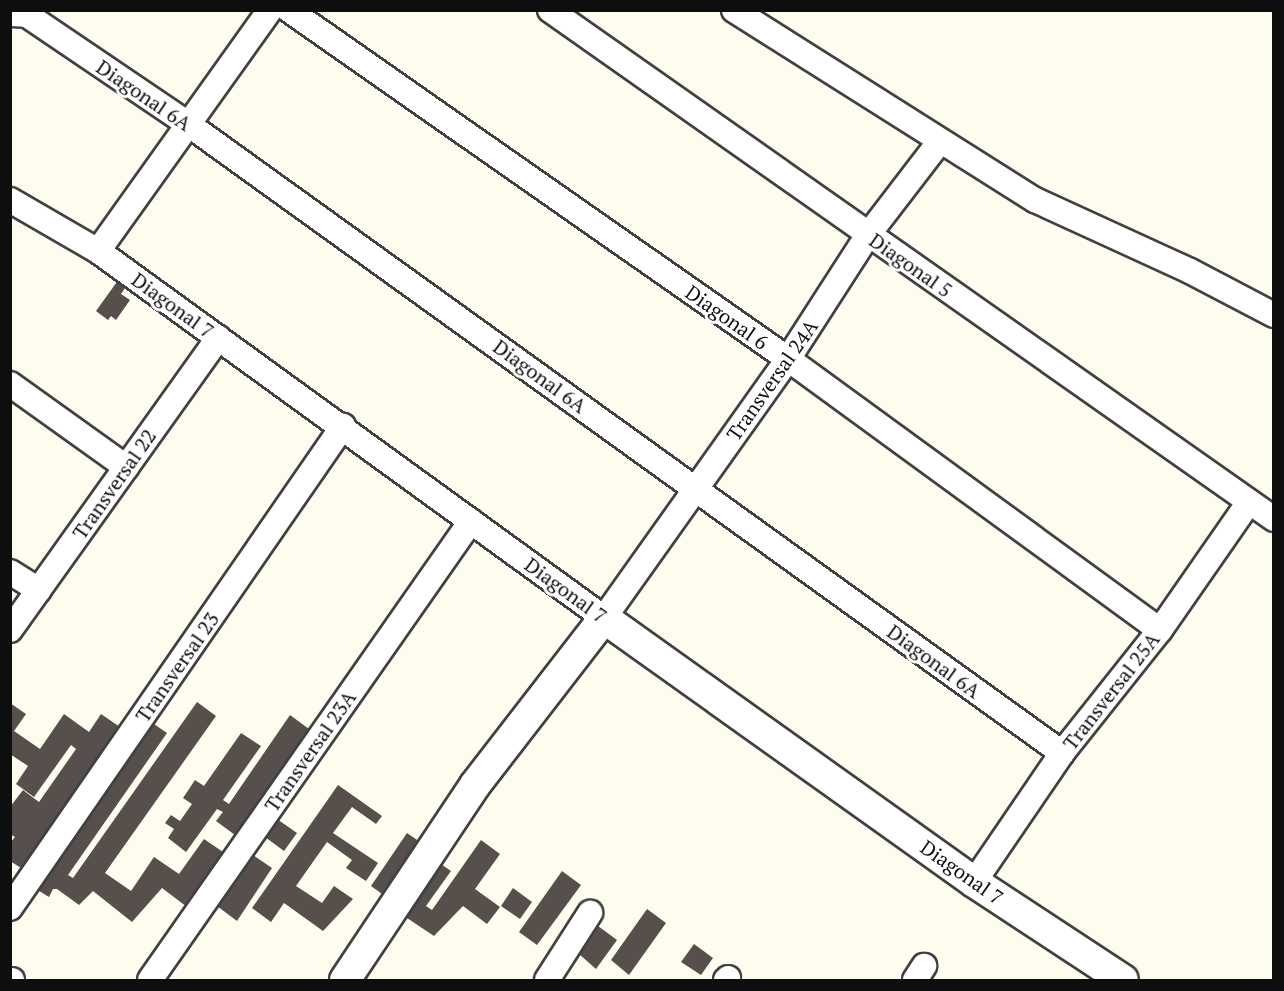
<!DOCTYPE html>
<style>
body{margin:0}
#map{position:relative;width:1284px;height:991px;overflow:hidden;background:#fefcef;font-family:"PT Serif",serif}
div>[style]{position:absolute}
.building>*{inset:0;background:#564f4b}
.roads{filter:drop-shadow(2px 0 #414141) drop-shadow(-2px 0 #414141) drop-shadow(0 2px #414141) drop-shadow(0 -2px #414141)}
.minor>*{height:24px;margin:-12px;padding:0 12px;transform-origin:12px;border-radius:12px;background:#fff}
.tertiary>*{height:30px;margin:-15px;padding:0 15px;transform-origin:15px;border-radius:15px;background:#fff}
span{translate:-50% -50%;white-space:nowrap;text-align:center;line-height:1.15;-webkit-text-stroke:6px #fff;paint-order:stroke}
.street-label{font-size:20px;color:#0e0e0e}
.frame{position:absolute;inset:0;border:12px solid #0e0e0e;pointer-events:none}
</style>
<div id="map">
<div class="building">
<div style="clip-path:polygon(119px 279px,127px 285px,121px 294px,130px 300px,116px 320px,111px 316px,108px 320px,96px 311px)"></div>
<div style="clip-path:polygon(197px 702px,216px 716px,105px 873px,131px 891px,154px 857px,179px 874px,204px 839px,223px 852px,198px 887px,206px 893px,191px 910px,162px 888px,132px 922px,93px 891px,79px 905px,57px 889px,53px 889px,49px 897px,31px 886px,148px 720px,167px 733px,68px 875px,73px 878px)"></div>
<div style="clip-path:polygon(10px 703px,26px 714px,14px 731px,40px 749px,64px 714px,89px 732px,101px 714px,120px 727px,21px 868px,10px 861px,10px 843px,15px 837px,10px 834px,10px 807px,23px 790px,39px 802px,76px 749px,71px 745px,34px 797px,16px 784px,28px 766px,10px 754px)"></div>
<div style="clip-path:polygon(290px 715px,309px 729px,235px 835px,216px 821px,223px 812px,217px 809px,186px 852px,168px 838px,174px 829px,165px 823px,171px 815px,180px 821px,192px 804px,183px 798px,195px 780px,204px 786px,241px 733px,261px 746px,223px 800px,229px 804px)"></div>
<div style="clip-path:polygon(338px 785px,382px 816px,376px 824px,352px 807px,333px 833px,378px 863px,366px 881px,346px 868px,352px 860px,327px 842px,296px 886px,322px 903px,334px 886px,353px 899px,323px 931px,284px 903px,271px 922px,252px 908px)"></div>
<div style="clip-path:polygon(277px 819px,297px 833px,284px 851px,265px 837px)"></div>
<div style="clip-path:polygon(407px 833px,426px 846px,389px 899px,371px 886px)"></div>
<div style="clip-path:polygon(481px 840px,500px 854px,475px 889px,500px 907px,487px 924px,463px 906px,434px 936px,395px 910px,432px 858px,451px 871px,426px 906px,432px 910px)"></div>
<div style="clip-path:polygon(253px 855px,272px 868px,237px 921px,217px 906px)"></div>
<div style="clip-path:polygon(562px 871px,581px 885px,537px 945px,519px 932px)"></div>
<div style="clip-path:polygon(513px 888px,532px 902px,520px 919px,501px 906px)"></div>
<div style="clip-path:polygon(647px 909px,666px 923px,629px 975px,611px 960px)"></div>
<div style="clip-path:polygon(598px 926px,617px 940px,596px 969px,579px 954px)"></div>
<div style="clip-path:polygon(694px 944px,713px 958px,701px 975px,681px 962px)"></div>
</div>
<div class="roads">
<div class="minor">
<div style="left:289px;top:10px;width:609px;rotate:34.97deg"></div>
<div style="left:788px;top:359px;width:460px;rotate:36.1deg"></div>
<div style="left:550px;top:10px;width:885px;rotate:35.11deg"></div>
<div style="left:734px;top:10px;width:356px;rotate:32.3deg"></div>
<div style="left:1035px;top:200px;width:170px;rotate:24.6deg"></div>
<div style="left:1190px;top:271px;width:95px;rotate:27.6deg"></div>
<div style="left:10px;top:14px;width:17px;rotate:3deg"></div>
<div style="left:27px;top:15px;width:194px;rotate:34.1deg"></div>
<div style="left:188px;top:124px;width:1077px;rotate:35.74deg"></div>
<div style="left:10px;top:200px;width:102px;rotate:30.1deg"></div>
<div style="left:98px;top:251px;width:625px;rotate:35.95deg"></div>
<div style="left:604px;top:618px;width:318px;rotate:-54.6deg"></div>
<div style="left:788px;top:359px;width:148px;rotate:-57.2deg"></div>
<div style="left:868px;top:235px;width:118px;rotate:-52.5deg"></div>
<div style="left:98px;top:251px;width:296px;rotate:-54.5deg"></div>
<div style="left:10px;top:384px;width:143px;rotate:35.6deg"></div>
<div style="left:10px;top:572px;width:34px;rotate:32deg"></div>
<div style="left:10px;top:630px;width:359px;rotate:-54.5deg"></div>
<div style="left:974px;top:882px;width:156px;rotate:-55.7deg"></div>
<div style="left:1062px;top:753px;width:157px;rotate:-51.5deg"></div>
<div style="left:1160px;top:630px;width:156px;rotate:-55.2deg"></div>
<div style="left:10px;top:908px;width:586px;rotate:-55.36deg"></div>
<div style="left:10px;top:980px;width:2px"></div>
<div style="left:150px;top:980px;width:560px;rotate:-55.03deg"></div>
<div style="left:547px;top:980px;width:80px;rotate:-57.3deg"></div>
<div style="left:726px;top:980px;width:3px;rotate:-45deg"></div>
<div style="left:915px;top:980px;width:17px;rotate:-57deg"></div>
</div>
<div class="tertiary">
<div style="left:345px;top:980px;width:234px;rotate:-56.3deg"></div>
<div style="left:475px;top:785px;width:211px;rotate:-52.3deg"></div>
<div style="left:604px;top:618px;width:455px;rotate:35.5deg"></div>
<div style="left:974px;top:882px;width:178px;rotate:33.3deg"></div>
</div>
</div>
<div class="street-label">
<span style="left:144px;top:95px;rotate:34deg">Diagonal 6A</span>
<span style="left:911px;top:265px;rotate:35deg">Diagonal 5</span>
<span style="left:173px;top:305px;rotate:36deg">Diagonal 7</span>
<span style="left:727px;top:317px;rotate:35deg">Diagonal 6</span>
<span style="left:540px;top:376px;rotate:36deg">Diagonal 6A</span>
<span style="left:772px;top:380px;rotate:-55deg">Transversal 24A</span>
<span style="left:114px;top:484px;rotate:-55deg">Transversal 22</span>
<span style="left:566px;top:590px;rotate:36deg">Diagonal 7</span>
<span style="left:934px;top:661px;rotate:36deg">Diagonal 6A</span>
<span style="left:177px;top:667px;rotate:-55deg">Transversal 23</span>
<span style="left:1111px;top:691px;rotate:-52deg">Transversal 25A</span>
<span style="left:310px;top:751px;rotate:-55deg">Transversal 23A</span>
<span style="left:962px;top:872px;rotate:35deg">Diagonal 7</span>
</div>
<div class="frame"></div>
</div>
